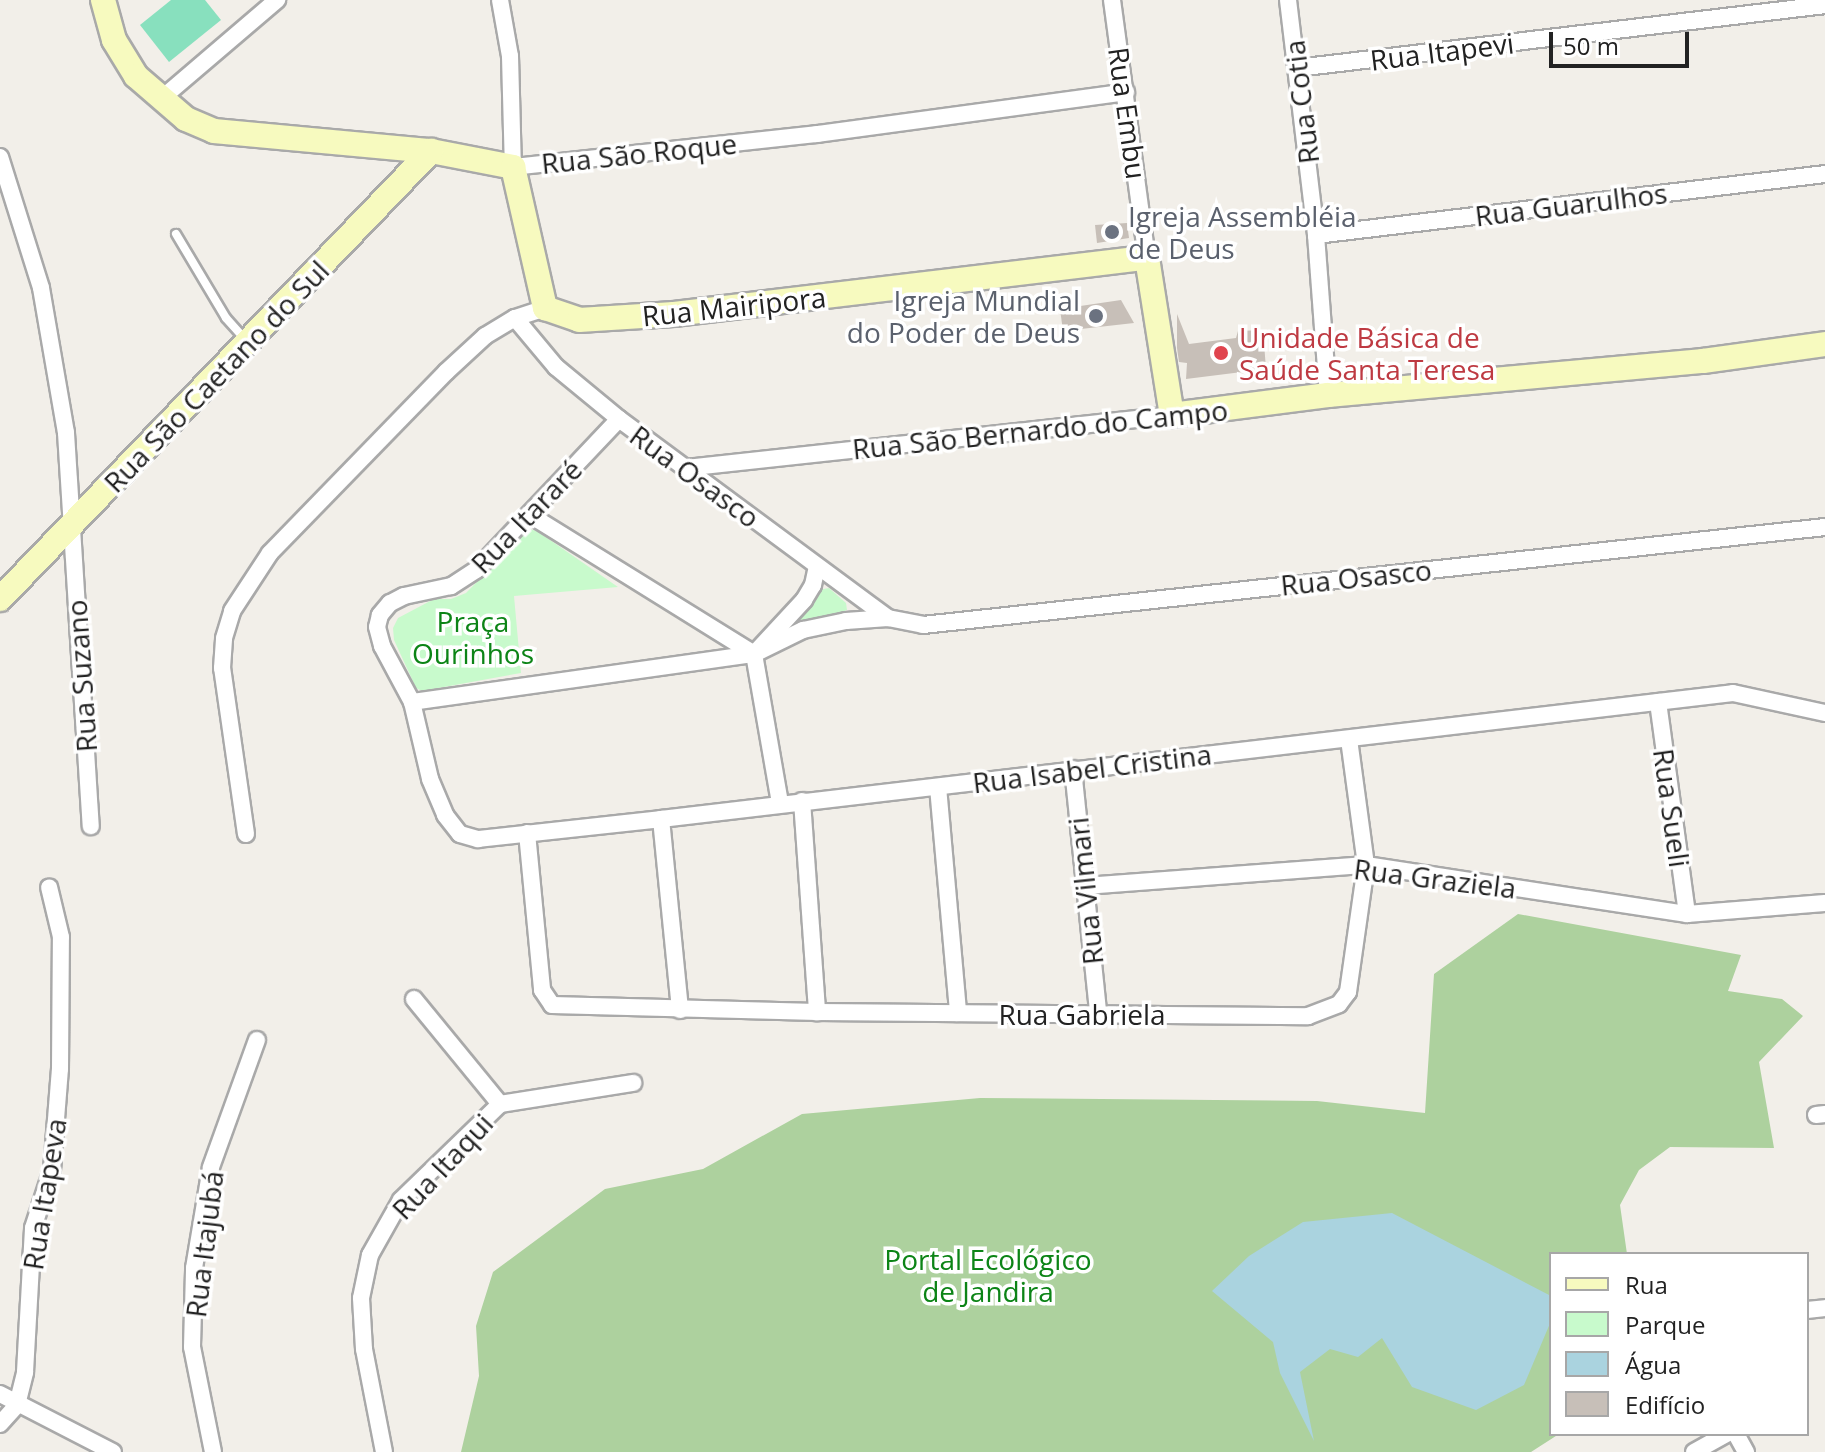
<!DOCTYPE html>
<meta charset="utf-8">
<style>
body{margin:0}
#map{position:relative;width:1825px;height:1452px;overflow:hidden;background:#f2efe9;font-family:"Open Sans",sans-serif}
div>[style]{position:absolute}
.forest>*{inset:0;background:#add19e}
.park>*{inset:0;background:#c8facc}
.pitch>*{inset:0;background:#88e0be}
.water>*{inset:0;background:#aad3df}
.building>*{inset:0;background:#c7bfb8}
.roads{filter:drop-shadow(2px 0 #a9a9a9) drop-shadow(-2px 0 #a9a9a9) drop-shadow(0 2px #a9a9a9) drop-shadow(0 -2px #a9a9a9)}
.lane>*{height:8px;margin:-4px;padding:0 4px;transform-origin:4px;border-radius:4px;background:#fff}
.street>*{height:16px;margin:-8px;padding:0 8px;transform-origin:8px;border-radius:8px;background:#fff}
.secondary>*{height:24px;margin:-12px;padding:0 12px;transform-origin:12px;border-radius:12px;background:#f7fabf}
.dots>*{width:22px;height:22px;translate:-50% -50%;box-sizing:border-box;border:4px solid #fff;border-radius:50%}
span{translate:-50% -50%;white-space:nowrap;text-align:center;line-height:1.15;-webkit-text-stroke:7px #fff;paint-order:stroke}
.street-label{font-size:28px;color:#222}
.worship-label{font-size:28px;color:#5b616d}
.left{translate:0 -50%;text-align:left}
.right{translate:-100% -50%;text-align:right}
.health-label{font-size:28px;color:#be3a42}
.park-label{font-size:28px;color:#0c8416}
.legend{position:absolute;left:1549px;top:1252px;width:260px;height:184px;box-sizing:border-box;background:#fff;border:2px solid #a7a7a7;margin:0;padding:10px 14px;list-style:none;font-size:24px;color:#222}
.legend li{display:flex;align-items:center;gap:16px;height:40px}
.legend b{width:40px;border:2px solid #a7a7a7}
.scale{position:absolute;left:1549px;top:32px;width:140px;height:36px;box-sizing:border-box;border:4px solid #222;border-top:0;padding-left:10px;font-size:24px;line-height:28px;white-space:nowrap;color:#222;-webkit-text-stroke:6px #fff;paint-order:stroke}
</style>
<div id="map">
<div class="forest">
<div style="clip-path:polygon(1518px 914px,1741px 955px,1728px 991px,1782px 999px,1803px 1016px,1759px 1062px,1774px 1148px,1670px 1147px,1639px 1170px,1620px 1205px,1627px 1254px,1551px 1254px,1551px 1434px,1559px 1434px,1531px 1452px,461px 1452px,479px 1376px,476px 1326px,493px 1272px,605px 1189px,703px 1169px,802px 1114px,980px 1098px,1317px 1101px,1425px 1113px,1434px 974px)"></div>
</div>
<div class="park">
<div style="clip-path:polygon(529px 529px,537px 531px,618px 587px,514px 596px,521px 673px,422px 691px,416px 688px,394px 640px,393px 628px,398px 618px,434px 599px,451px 599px,466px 593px)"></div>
<div style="clip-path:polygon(829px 588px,846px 603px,847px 610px,797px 628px,794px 623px,818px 590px)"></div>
</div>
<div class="pitch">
<div style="clip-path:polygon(171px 0,205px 0,221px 20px,169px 62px,140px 25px)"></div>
</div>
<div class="water">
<div style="clip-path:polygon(1392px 1213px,1551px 1296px,1551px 1321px,1524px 1385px,1476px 1410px,1412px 1387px,1382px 1338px,1358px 1357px,1330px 1349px,1300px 1372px,1314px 1441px,1280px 1373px,1273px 1342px,1212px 1291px,1249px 1256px,1303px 1222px)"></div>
</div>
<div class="building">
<div style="clip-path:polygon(1127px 223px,1129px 238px,1097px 243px,1095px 225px)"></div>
<div style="clip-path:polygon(1121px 300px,1134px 323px,1063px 331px,1060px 309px)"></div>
<div style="clip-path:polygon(1177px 314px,1189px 344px,1236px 338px,1238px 331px,1263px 330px,1266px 369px,1186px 379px,1187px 363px,1179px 362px,1177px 348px)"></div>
</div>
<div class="roads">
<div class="lane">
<div style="left:176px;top:234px;width:98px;rotate:59.2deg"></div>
<div style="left:226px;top:318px;width:28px;rotate:48deg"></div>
</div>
<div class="street">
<div style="left:500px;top:0;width:57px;rotate:79.9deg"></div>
<div style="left:510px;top:56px;width:111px;rotate:88.5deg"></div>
<div style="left:513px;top:167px;width:306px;rotate:-6.2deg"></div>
<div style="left:817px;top:134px;width:312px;rotate:-7.7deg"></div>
<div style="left:1112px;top:0;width:260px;rotate:82.3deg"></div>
<div style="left:1288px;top:0;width:237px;rotate:83.2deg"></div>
<div style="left:1316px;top:235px;width:160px;rotate:85.7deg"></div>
<div style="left:1297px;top:68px;width:532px;rotate:-6.8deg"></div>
<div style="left:161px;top:99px;width:153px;rotate:-40.5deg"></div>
<div style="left:0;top:157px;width:137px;rotate:72.6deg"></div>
<div style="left:41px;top:288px;width:147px;rotate:80.2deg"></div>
<div style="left:66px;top:433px;width:394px;rotate:86.4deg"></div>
<div style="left:1316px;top:235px;width:513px;rotate:-6.83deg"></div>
<div style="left:515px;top:318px;width:64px;rotate:50.1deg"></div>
<div style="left:556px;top:367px;width:82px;rotate:39.5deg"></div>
<div style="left:619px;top:419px;width:335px;rotate:36.5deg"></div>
<div style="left:888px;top:618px;width:36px;rotate:11deg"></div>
<div style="left:923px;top:625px;width:907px;rotate:-6.2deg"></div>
<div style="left:619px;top:419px;width:208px;rotate:133.4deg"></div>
<div style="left:476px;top:570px;width:30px;rotate:147deg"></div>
<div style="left:451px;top:586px;width:48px;rotate:168deg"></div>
<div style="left:404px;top:596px;width:16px;rotate:153deg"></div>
<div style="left:390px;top:603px;width:16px;rotate:130deg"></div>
<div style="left:380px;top:615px;width:12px;rotate:104deg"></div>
<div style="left:377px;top:627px;width:20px;rotate:75deg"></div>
<div style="left:382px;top:646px;width:64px;rotate:61.8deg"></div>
<div style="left:412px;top:702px;width:79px;rotate:76.8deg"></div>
<div style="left:430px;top:779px;width:39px;rotate:67deg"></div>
<div style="left:445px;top:815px;width:24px;rotate:52deg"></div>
<div style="left:460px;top:834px;width:19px;rotate:16deg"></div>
<div style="left:478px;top:839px;width:184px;rotate:-6.2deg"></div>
<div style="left:661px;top:819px;width:1079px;rotate:-6.7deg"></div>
<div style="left:1733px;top:693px;width:94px;rotate:12.3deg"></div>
<div style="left:685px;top:468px;width:490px;rotate:-6.2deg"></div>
<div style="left:530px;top:515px;width:264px;rotate:31.8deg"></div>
<div style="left:754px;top:654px;width:74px;rotate:-47.2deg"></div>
<div style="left:804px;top:600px;width:17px;rotate:-59deg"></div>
<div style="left:813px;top:585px;width:19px;rotate:-78deg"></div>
<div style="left:754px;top:654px;width:151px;rotate:80.1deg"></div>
<div style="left:412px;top:702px;width:345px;rotate:-8deg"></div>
<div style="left:754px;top:654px;width:55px;rotate:-26.1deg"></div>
<div style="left:803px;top:630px;width:44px;rotate:-11.8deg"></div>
<div style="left:846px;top:621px;width:42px;rotate:-4.1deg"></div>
<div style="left:1658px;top:702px;width:214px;rotate:82.2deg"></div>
<div style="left:1073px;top:769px;width:245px;rotate:84.1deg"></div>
<div style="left:938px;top:787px;width:227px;rotate:84.9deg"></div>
<div style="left:802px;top:801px;width:212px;rotate:85.9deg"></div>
<div style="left:661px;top:819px;width:192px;rotate:84.3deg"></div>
<div style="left:527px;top:833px;width:158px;rotate:84.5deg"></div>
<div style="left:542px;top:990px;width:18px;rotate:56deg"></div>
<div style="left:552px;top:1005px;width:265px;rotate:1.5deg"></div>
<div style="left:817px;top:1012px;width:491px;rotate:0.5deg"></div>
<div style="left:1308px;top:1016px;width:33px;rotate:-21deg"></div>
<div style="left:1339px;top:1004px;width:15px;rotate:-53deg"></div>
<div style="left:1348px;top:992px;width:128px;rotate:-81.9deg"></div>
<div style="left:1366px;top:865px;width:127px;rotate:-97.7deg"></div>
<div style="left:246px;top:834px;width:168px;rotate:-98.2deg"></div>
<div style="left:222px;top:668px;width:30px;rotate:-86deg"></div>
<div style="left:224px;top:638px;width:28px;rotate:-73deg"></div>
<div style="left:232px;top:611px;width:69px;rotate:-56.8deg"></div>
<div style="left:270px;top:553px;width:252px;rotate:-45.8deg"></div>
<div style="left:446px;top:372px;width:53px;rotate:-42.7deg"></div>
<div style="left:485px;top:336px;width:35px;rotate:-31deg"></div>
<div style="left:515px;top:318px;width:32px;rotate:-18deg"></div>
<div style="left:1085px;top:886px;width:282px;rotate:-4.3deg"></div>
<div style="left:1366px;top:865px;width:325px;rotate:8.7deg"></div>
<div style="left:1687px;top:914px;width:138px;rotate:-4.6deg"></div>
<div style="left:414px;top:999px;width:136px;rotate:50.7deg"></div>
<div style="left:1816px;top:1115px;width:9px;rotate:-6deg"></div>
<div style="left:1807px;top:1310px;width:18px;rotate:-6deg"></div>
<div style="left:0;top:1394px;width:127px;rotate:27.2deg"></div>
<div style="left:0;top:1424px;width:25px;rotate:-48deg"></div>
<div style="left:17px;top:1405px;width:34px;rotate:-76deg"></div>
<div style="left:25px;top:1372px;width:144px;rotate:-86.8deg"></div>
<div style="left:33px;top:1228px;width:61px;rotate:-71.9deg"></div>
<div style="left:52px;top:1170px;width:101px;rotate:-85.5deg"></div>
<div style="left:60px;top:1069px;width:132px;rotate:-89.6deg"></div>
<div style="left:61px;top:937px;width:51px;rotate:-103.5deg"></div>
<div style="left:1736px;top:1434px;width:21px;rotate:61deg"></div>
<div style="left:213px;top:1452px;width:107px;rotate:-101.3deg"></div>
<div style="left:192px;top:1347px;width:79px;rotate:-88.5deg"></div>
<div style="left:194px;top:1268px;width:102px;rotate:-80.4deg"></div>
<div style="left:211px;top:1167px;width:135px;rotate:-70.1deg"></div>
<div style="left:384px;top:1452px;width:105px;rotate:-101deg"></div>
<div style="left:364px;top:1349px;width:51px;rotate:-93.4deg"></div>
<div style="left:361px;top:1298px;width:44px;rotate:-78.2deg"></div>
<div style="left:370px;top:1255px;width:63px;rotate:-60.6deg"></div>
<div style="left:401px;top:1200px;width:138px;rotate:-44.1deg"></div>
<div style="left:500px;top:1104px;width:135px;rotate:-9deg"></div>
<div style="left:1694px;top:1452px;width:38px;rotate:-29deg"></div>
</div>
<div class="secondary">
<div style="left:103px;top:0;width:41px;rotate:74.6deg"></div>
<div style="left:114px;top:40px;width:42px;rotate:58.6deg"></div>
<div style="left:136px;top:76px;width:66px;rotate:40.7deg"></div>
<div style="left:186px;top:119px;width:30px;rotate:23deg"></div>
<div style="left:214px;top:131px;width:218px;rotate:5.3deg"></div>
<div style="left:431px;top:151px;width:84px;rotate:11deg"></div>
<div style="left:513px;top:167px;width:145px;rotate:77.2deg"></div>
<div style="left:545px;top:308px;width:36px;rotate:19deg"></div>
<div style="left:579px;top:320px;width:95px;rotate:-3.6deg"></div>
<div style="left:674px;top:314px;width:476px;rotate:-6.8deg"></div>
<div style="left:1147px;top:258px;width:159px;rotate:81deg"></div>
<div style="left:1172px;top:415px;width:157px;rotate:-7.3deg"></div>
<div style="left:1328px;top:395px;width:377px;rotate:-5.2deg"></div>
<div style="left:1703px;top:361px;width:123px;rotate:-7.9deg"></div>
<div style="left:0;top:599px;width:622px;rotate:-46.11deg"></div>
</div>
</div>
<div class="dots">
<div style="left:1112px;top:232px;background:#6b7280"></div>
<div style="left:1096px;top:316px;background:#6b7280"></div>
<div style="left:1221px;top:353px;background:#e0444e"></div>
</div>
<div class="street-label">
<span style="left:1442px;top:51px;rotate:-7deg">Rua Itapevi</span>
<span style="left:1301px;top:102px;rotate:-97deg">Rua Cotia</span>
<span style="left:1128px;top:113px;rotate:82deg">Rua Embu</span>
<span style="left:639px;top:153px;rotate:-6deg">Rua São Roque</span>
<span style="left:1571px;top:204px;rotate:-7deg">Rua Guarulhos</span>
<span style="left:734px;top:306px;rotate:-6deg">Rua Mairipora</span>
<span style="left:216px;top:376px;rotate:-46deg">Rua São Caetano do Sul</span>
<span style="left:1040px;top:429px;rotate:-6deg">Rua São Bernardo do Campo</span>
<span style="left:695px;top:476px;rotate:36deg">Rua Osasco</span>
<span style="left:526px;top:516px;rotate:-46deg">Rua Itararé</span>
<span style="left:1356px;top:577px;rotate:-6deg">Rua Osasco</span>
<span style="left:81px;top:676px;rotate:-94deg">Rua Suzano</span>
<span style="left:1092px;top:768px;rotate:-7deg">Rua Isabel Cristina</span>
<span style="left:1672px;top:808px;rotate:82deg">Rua Sueli</span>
<span style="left:1435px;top:878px;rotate:7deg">Rua Graziela</span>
<span style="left:1085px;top:891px;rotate:-96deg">Rua Vilmari</span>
<span style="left:1082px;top:1014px">Rua Gabriela</span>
<span style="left:442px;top:1166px;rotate:-47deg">Rua Itaqui</span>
<span style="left:44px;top:1194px;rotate:-81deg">Rua Itapeva</span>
<span style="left:204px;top:1244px;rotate:-83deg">Rua Itajubá</span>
</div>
<div class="worship-label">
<span class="left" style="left:1128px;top:232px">Igreja Assembléia<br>de Deus</span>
<span class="right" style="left:1080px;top:316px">Igreja Mundial<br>do Poder de Deus</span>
</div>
<div class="health-label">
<span class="left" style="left:1239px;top:353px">Unidade Básica de<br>Saúde Santa Teresa</span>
</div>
<div class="park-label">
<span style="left:473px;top:637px">Praça<br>Ourinhos</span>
<span style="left:988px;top:1275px">Portal Ecológico<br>de Jandira</span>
</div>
<ul class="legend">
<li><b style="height:10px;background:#f7fabf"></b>Rua</li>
<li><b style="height:22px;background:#c8facc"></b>Parque</li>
<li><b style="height:22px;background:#aad3df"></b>Água</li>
<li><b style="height:22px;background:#c7bfb8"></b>Edifício</li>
</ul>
<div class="scale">50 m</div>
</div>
